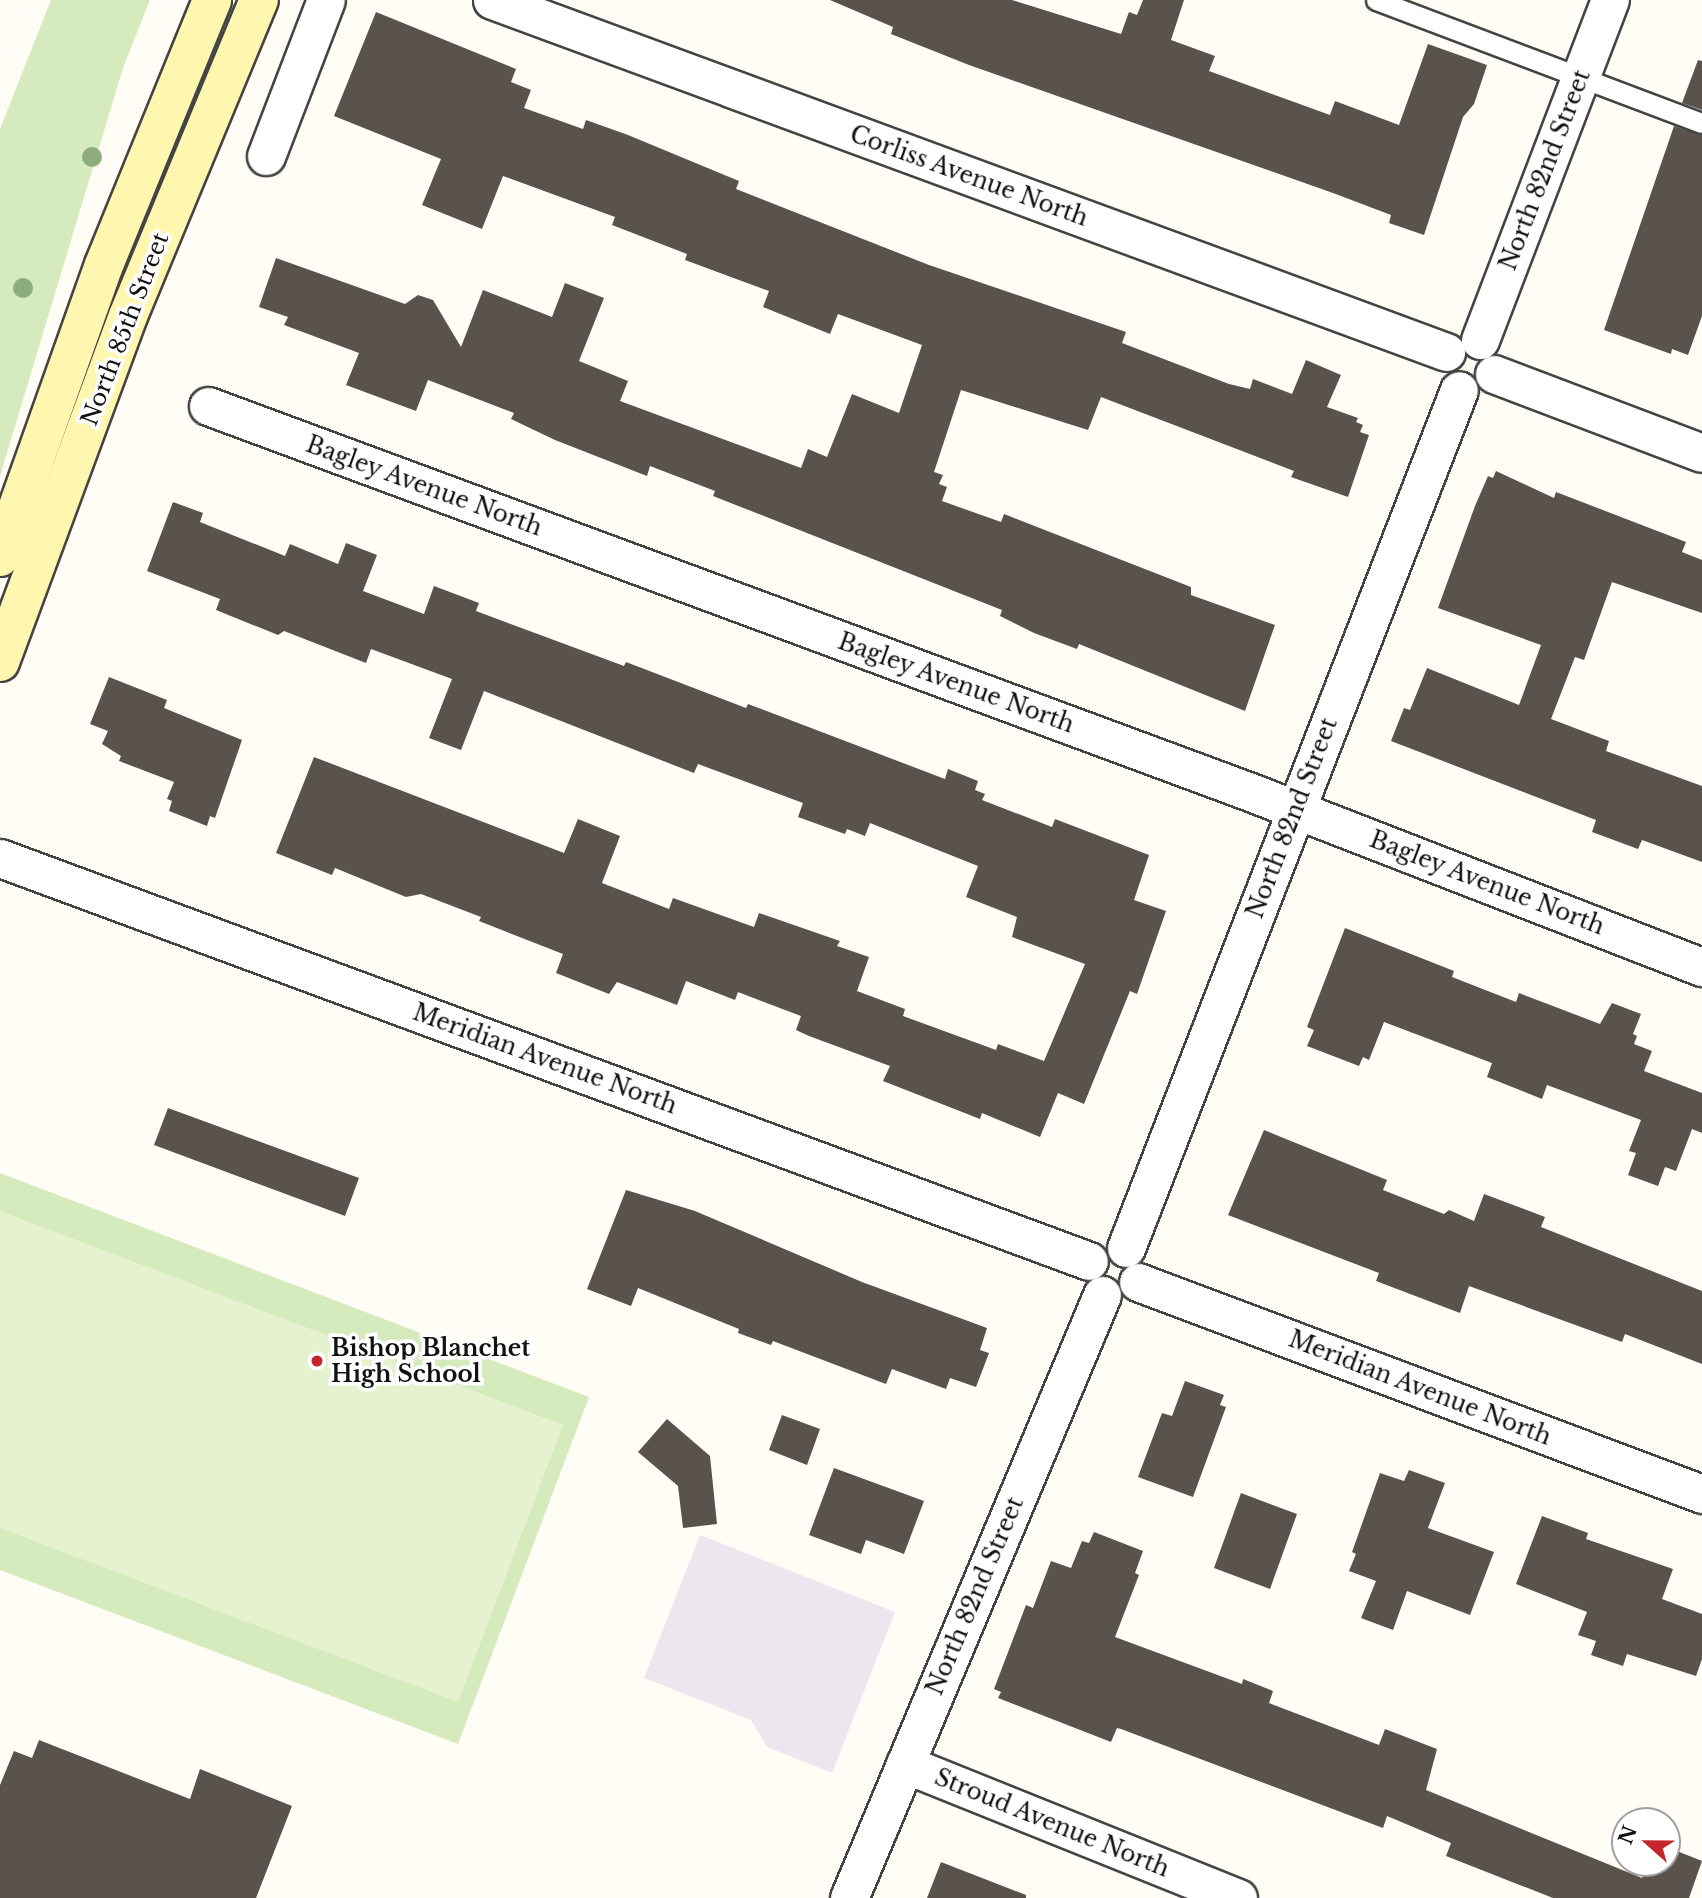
<!DOCTYPE html>
<style>
body{margin:0}
#map{position:relative;width:1702px;height:1898px;overflow:hidden;background:#fffdf5;font-family:"Libre Baskerville",serif}
div>[style]{position:absolute}
.industrial>*{inset:0;background:#eee6ef}
.green>*{inset:0;background:#d5ebbd}
.pitch>*{inset:0;background:#e6f2cf}
.building>*{inset:0;background:#5a524d}
.roads{filter:drop-shadow(2px 0 #444) drop-shadow(-2px 0 #444) drop-shadow(0 2px #444) drop-shadow(0 -2px #444)}
.lane>*{height:19px;margin:-9.5px;padding:0 9.5px;transform-origin:9.5px;border-radius:9.5px;background:#fff}
.street>*{height:37px;margin:-18.5px;padding:0 18.5px;transform-origin:18.5px;border-radius:18.5px;background:#fff}
.secondary>*{height:38px;margin:-19px;padding:0 19px;transform-origin:19px;border-radius:19px;background:#fff6b0}
.trees>*{width:20px;height:20px;margin:-10px;border-radius:50%;background:#8dad7f}
.dots>*{width:19px;height:19px;translate:-50% -50%;box-sizing:border-box;border:4px solid #fff;border-radius:50%}
span{translate:-50% -50%;white-space:nowrap;text-align:center;line-height:1.15;-webkit-text-stroke:7px #fff;paint-order:stroke}
.street-label{font-size:23px;color:#111}
.poi-label{font-size:23px;color:#111;font-weight:700}
.left{translate:0 -50%;text-align:left}
.north{position:absolute;left:1611px;top:1807px;width:70px;height:70px;box-sizing:border-box;background:#fff;border:2px solid #a0a0a0;border-radius:50%;rotate:291deg;font-size:19px;font-weight:700;line-height:28px;text-align:center;color:#111}
.north::after{content:'';display:block;margin:auto;width:24px;height:32px;background:#c4262e;clip-path:polygon(50% 0,100% 100%,50% 72%,0 100%)}
</style>
<div id="map">
<div class="industrial">
<div style="clip-path:polygon(700px 1535px,895px 1612px,832px 1773px,767px 1747px,751px 1720px,644px 1678px)"></div>
</div>
<div class="green">
<div style="clip-path:polygon(51px 0,150px 0,123px 68px,0 476px,0 129px)"></div>
<div style="clip-path:polygon(0 1173px,589px 1397px,458px 1744px,0 1570px)"></div>
</div>
<div class="pitch">
<div style="clip-path:polygon(0 1211px,563px 1425px,458px 1702px,0 1528px)"></div>
</div>
<div class="building">
<div style="clip-path:polygon(830px 0,1012px 0,1121px 34px,1129px 12px,1137px 15px,1143px 0,1184px 0,1171px 40px,1215px 56px,1209px 71px,1330px 115px,1335px 101px,1399px 125px,1428px 44px,1487px 65px,1474px 104px,1463px 117px,1424px 235px,1389px 223px,1391px 215px,1333px 193px,969px 65px,891px 34px,893px 27px)"></div>
<div style="clip-path:polygon(376px 12px,516px 69px,511px 82px,531px 90px,524px 108px,583px 129px,586px 120px,628px 135px,739px 181px,736px 189px,929px 265px,1126px 332px,1122px 343px,1229px 384px,1250px 389px,1253px 379px,1292px 394px,1306px 360px,1341px 375px,1327px 407px,1358px 418px,1356px 422px,1363px 425px,1360px 432px,1369px 435px,1348px 497px,1291px 477px,1294px 471px,1101px 397px,1088px 430px,961px 390px,934px 472px,943px 475px,939px 484px,947px 487px,942px 501px,1001px 522px,1004px 514px,1191px 587px,1191px 595px,1275px 625px,1245px 711px,1079px 644px,1077px 649px,1034px 633px,1000px 616px,1002px 610px,713px 496px,715px 491px,650px 466px,647px 476px,555px 440px,511px 419px,514px 413px,428px 380px,416px 411px,346px 385px,359px 353px,284px 325px,288px 317px,259px 307px,276px 258px,405px 304px,418px 295px,433px 300px,461px 347px,483px 290px,552px 317px,565px 283px,604px 298px,579px 361px,628px 381px,620px 401px,801px 468px,808px 449px,827px 457px,852px 394px,899px 413px,922px 345px,838px 314px,830px 334px,763px 307px,769px 291px,685px 260px,687px 254px,612px 225px,615px 217px,503px 176px,482px 229px,422px 205px,441px 159px,334px 116px)"></div>
<div style="clip-path:polygon(1698px 60px,1702px 61px,1702px 110px,1682px 103px)"></div>
<div style="clip-path:polygon(1674px 126px,1702px 135px,1702px 316px,1688px 355px,1672px 349px,1671px 354px,1604px 330px)"></div>
<div style="clip-path:polygon(1496px 471px,1554px 498px,1556px 492px,1686px 542px,1682px 552px,1702px 560px,1702px 613px,1612px 582px,1584px 660px,1575px 657px,1551px 719px,1609px 741px,1606px 751px,1702px 786px,1702px 862px,1642px 840px,1638px 849px,1592px 832px,1596px 820px,1391px 741px,1404px 708px,1410px 710px,1427px 668px,1519px 705px,1541px 645px,1438px 608px,1475px 506px,1488px 476px,1493px 478px)"></div>
<div style="clip-path:polygon(173px 502px,203px 513px,200px 522px,285px 556px,290px 544px,338px 564px,346px 543px,377px 555px,363px 591px,424px 614px,434px 586px,479px 603px,476px 611px,624px 666px,626px 662px,746px 708px,748px 704px,945px 779px,948px 769px,978px 781px,975px 790px,985px 794px,982px 800px,1052px 827px,1055px 819px,1149px 855px,1134px 900px,1166px 911px,1137px 994px,1130px 991px,1084px 1104px,1058px 1093px,1040px 1137px,982px 1113px,980px 1119px,883px 1081px,890px 1066px,809px 1036px,796px 1030px,801px 1016px,738px 992px,735px 1000px,686px 981px,677px 1005px,617px 982px,609px 994px,556px 973px,563px 954px,479px 921px,481px 917px,421px 894px,406px 897px,335px 868px,332px 875px,276px 853px,314px 757px,564px 853px,578px 819px,620px 836px,602px 883px,669px 909px,673px 898px,754px 927px,759px 913px,840px 941px,837px 946px,869px 957px,857px 991px,905px 1009px,903px 1016px,996px 1050px,998px 1044px,1044px 1061px,1085px 964px,1012px 937px,1017px 917px,966px 897px,978px 866px,870px 823px,865px 836px,847px 829px,845px 834px,798px 817px,803px 803px,698px 764px,694px 773px,484px 691px,461px 750px,429px 738px,452px 679px,371px 649px,366px 663px,284px 631px,278px 635px,216px 610px,220px 599px,147px 571px)"></div>
<div style="clip-path:polygon(109px 677px,167px 700px,164px 708px,242px 740px,215px 818px,210px 816px,207px 826px,169px 811px,172px 801px,167px 799px,174px 782px,119px 761px,121px 756px,102px 744px,108px 731px,90px 724px)"></div>
<div style="clip-path:polygon(1345px 928px,1454px 971px,1452px 977px,1516px 1002px,1519px 993px,1600px 1024px,1612px 1003px,1641px 1014px,1633px 1034px,1637px 1036px,1634px 1044px,1652px 1051px,1644px 1071px,1702px 1093px,1702px 1133px,1692px 1129px,1676px 1171px,1665px 1167px,1658px 1186px,1628px 1175px,1636px 1153px,1629px 1151px,1641px 1120px,1547px 1085px,1542px 1099px,1487px 1077px,1492px 1063px,1384px 1022px,1369px 1060px,1363px 1057px,1359px 1066px,1307px 1046px,1314px 1030px,1307px 1027px)"></div>
<div style="clip-path:polygon(168px 1108px,359px 1178px,345px 1216px,154px 1145px)"></div>
<div style="clip-path:polygon(1264px 1130px,1387px 1180px,1383px 1190px,1444px 1214px,1449px 1210px,1474px 1221px,1484px 1194px,1545px 1217px,1541px 1227px,1702px 1291px,1702px 1364px,1625px 1334px,1622px 1342px,1469px 1286px,1460px 1313px,1376px 1281px,1379px 1273px,1228px 1215px)"></div>
<div style="clip-path:polygon(626px 1190px,695px 1211px,862px 1282px,987px 1328px,980px 1350px,989px 1353px,976px 1387px,950px 1378px,946px 1389px,892px 1369px,886px 1384px,773px 1341px,771px 1345px,738px 1333px,739px 1329px,638px 1288px,631px 1306px,587px 1289px)"></div>
<div style="clip-path:polygon(1185px 1381px,1224px 1395px,1220px 1405px,1226px 1407px,1193px 1497px,1138px 1477px,1162px 1413px,1172px 1416px)"></div>
<div style="clip-path:polygon(782px 1415px,820px 1429px,807px 1465px,769px 1450px)"></div>
<div style="clip-path:polygon(667px 1419px,710px 1456px,717px 1524px,683px 1528px,678px 1486px,638px 1452px)"></div>
<div style="clip-path:polygon(834px 1468px,924px 1501px,904px 1554px,866px 1540px,861px 1554px,809px 1535px)"></div>
<div style="clip-path:polygon(1409px 1470px,1445px 1483px,1428px 1528px,1494px 1552px,1470px 1615px,1407px 1591px,1393px 1630px,1361px 1618px,1376px 1581px,1349px 1571px,1356px 1554px,1352px 1552px,1380px 1473px,1404px 1481px)"></div>
<div style="clip-path:polygon(1241px 1493px,1297px 1514px,1270px 1589px,1214px 1568px)"></div>
<div style="clip-path:polygon(1542px 1516px,1588px 1533px,1586px 1539px,1673px 1569px,1662px 1599px,1702px 1614px,1702px 1659px,1696px 1676px,1627px 1654px,1623px 1666px,1591px 1655px,1596px 1641px,1578px 1635px,1587px 1612px,1516px 1584px)"></div>
<div style="clip-path:polygon(1094px 1532px,1143px 1551px,1135px 1573px,1139px 1575px,1115px 1637px,1242px 1684px,1243px 1679px,1273px 1691px,1269px 1703px,1379px 1745px,1385px 1729px,1437px 1749px,1426px 1790px,1642px 1878px,1647px 1863px,1667px 1863px,1667px 1847px,1702px 1861px,1689px 1898px,1553px 1898px,1446px 1856px,1451px 1843px,1387px 1816px,1383px 1828px,1121px 1729px,1117px 1728px,1111px 1742px,998px 1698px,1001px 1692px,994px 1689px,1026px 1605px,1033px 1608px,1051px 1561px,1071px 1568px,1082px 1541px,1089px 1543px)"></div>
<div style="clip-path:polygon(39px 1740px,190px 1799px,200px 1769px,292px 1806px,256px 1898px,0 1898px,0 1785px,14px 1751px,32px 1758px)"></div>
<div style="clip-path:polygon(941px 1862px,1026px 1895px,1026px 1898px,927px 1898px)"></div>
</div>
<div class="roads">
<div class="lane">
<div style="left:1376px;top:0;width:348px;rotate:20.7deg"></div>
</div>
<div class="street">
<div style="left:492px;top:0;width:1017px;rotate:20.25deg"></div>
<div style="left:266px;top:156px;width:167px;rotate:-69deg"></div>
<div style="left:1480px;top:340px;width:364px;rotate:-69.1deg"></div>
<div style="left:1494px;top:374px;width:222px;rotate:20.8deg"></div>
<div style="left:208px;top:406px;width:1114px;rotate:20.32deg"></div>
<div style="left:1253px;top:793px;width:482px;rotate:21.2deg"></div>
<div style="left:0;top:858px;width:1161px;rotate:20.31deg"></div>
<div style="left:1126px;top:1248px;width:920px;rotate:-68.79deg"></div>
<div style="left:1138px;top:1282px;width:603px;rotate:20.6deg"></div>
<div style="left:905px;top:1764px;width:359px;rotate:21.9deg"></div>
<div style="left:849px;top:1898px;width:654px;rotate:-67.24deg"></div>
</div>
<div class="secondary">
<div style="left:0;top:557px;width:310px;rotate:-70.4deg"></div>
<div style="left:104px;top:265px;width:286px;rotate:-67.8deg"></div>
<div style="left:0;top:662px;width:369px;rotate:-69.7deg"></div>
<div style="left:128px;top:316px;width:342px;rotate:-67.5deg"></div>
</div>
</div>
<div class="trees">
<div style="left:92px;top:157px"></div>
<div style="left:23px;top:288px"></div>
</div>
<div class="dots">
<div style="left:317px;top:1361px;background:#c4262e"></div>
</div>
<div class="street-label">
<span style="left:1545px;top:170px;rotate:-69deg">North 82nd Street</span>
<span style="left:969px;top:176px;rotate:20deg">Corliss Avenue North</span>
<span style="left:125px;top:329px;rotate:-69deg">North 85th Street</span>
<span style="left:424px;top:486px;rotate:20deg">Bagley Avenue North</span>
<span style="left:956px;top:683px;rotate:20deg">Bagley Avenue North</span>
<span style="left:1292px;top:818px;rotate:-69deg">North 82nd Street</span>
<span style="left:1487px;top:883px;rotate:21deg">Bagley Avenue North</span>
<span style="left:545px;top:1059px;rotate:20deg">Meridian Avenue North</span>
<span style="left:1420px;top:1388px;rotate:21deg">Meridian Avenue North</span>
<span style="left:975px;top:1596px;rotate:-67deg">North 82nd Street</span>
<span style="left:1052px;top:1823px;rotate:22deg">Stroud Avenue North</span>
</div>
<div class="poi-label">
<span class="left" style="left:331px;top:1361px">Bishop Blanchet<br>High School</span>
</div>
<div class="north">N</div>
</div>
